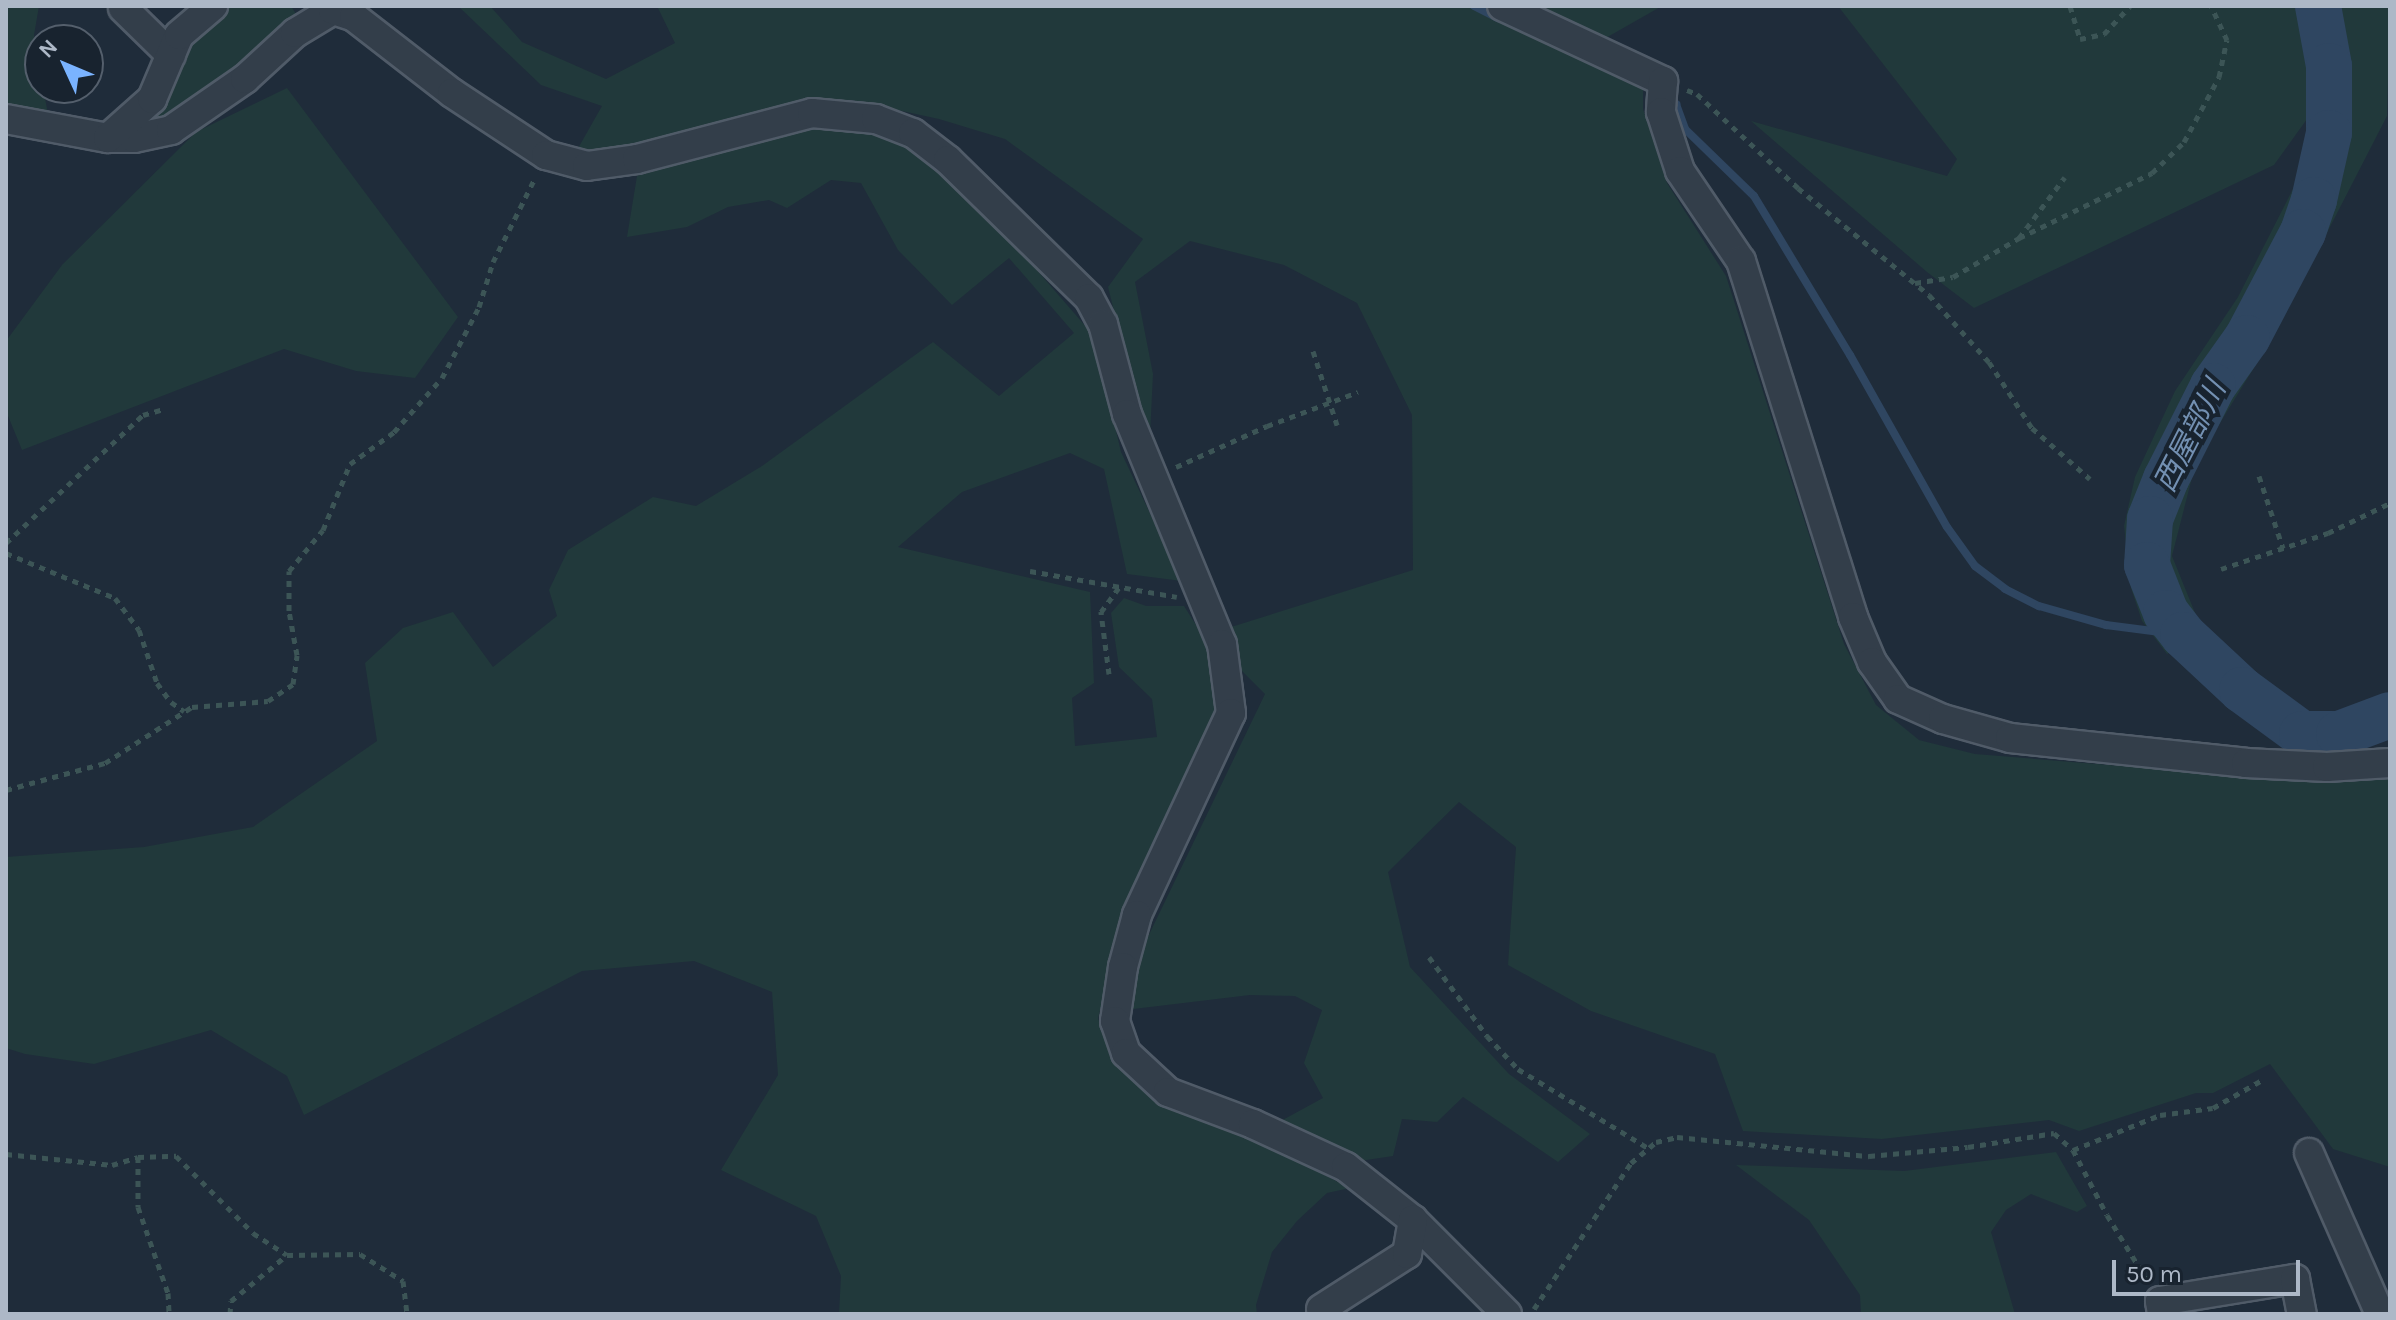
<!DOCTYPE html>
<meta charset="utf-8">
<style>
body{margin:0}
#map{position:relative;width:2396px;height:1320px;overflow:hidden;background:#1f2c3a;font-family:Karla,"Noto Sans JP",sans-serif}
div>[style]{position:absolute}
.green>*{inset:0;background:#21393b}
.stream>*{height:8px;margin:-4px;padding:0 4px;transform-origin:4px;border-radius:4px;background:#2f4661}
.river>*{height:46px;margin:-23px;padding:0 23px;transform-origin:23px;border-radius:23px;background:#2f4661}
.path>*{height:5px;margin-top:-2.5px;transform-origin:0;background:repeating-linear-gradient(90deg,#3c5556 0 6px,transparent 0 12px)}
.roads{filter:drop-shadow(2px 0 #505b68) drop-shadow(-2px 0 #505b68) drop-shadow(0 2px #505b68) drop-shadow(0 -2px #505b68)}
.minor>*{height:28px;margin:-14px;padding:0 14px;transform-origin:14px;border-radius:14px;background:#333e4a}
span{translate:-50% -50%;white-space:nowrap;text-align:center;line-height:1.15;-webkit-text-stroke:8px #18232f;paint-order:stroke}
.water-label{font-size:30px;color:#7390b2;font-style:italic}
.frame{position:absolute;inset:0;border:8px solid #adb8c7;pointer-events:none}
.north{position:absolute;left:24px;top:24px;width:80px;height:80px;box-sizing:border-box;background:#18232f;border:2px solid #545f6c;border-radius:50%;rotate:314deg;font-size:22px;font-weight:700;line-height:32px;text-align:center;color:#adb8c7}
.north::after{content:'';display:block;margin:auto;width:28px;height:36px;background:#7ab3ff;clip-path:polygon(50% 0,100% 100%,50% 72%,0 100%)}
.scale{position:absolute;left:2112px;top:1260px;width:188px;height:36px;box-sizing:border-box;border:4px solid #adb8c7;border-top:0;padding-left:10px;font-size:24px;line-height:28px;white-space:nowrap;color:#adb8c7;-webkit-text-stroke:6px #18232f;paint-order:stroke}
</style>
<div id="map">
<div class="green">
<div style="clip-path:polygon(6px 6px,39px 6px,34px 35px,40px 88px,43px 88px,49px 119px,6px 107px)"></div>
<div style="clip-path:polygon(229px 6px,291px 6px,301px 22px,174px 120px,126px 132px,187px 43px)"></div>
<div style="clip-path:polygon(458px 6px,490px 6px,522px 42px,606px 79px,675px 43px,657px 6px,1486px 6px,1643px 82px,1643px 109px,1667px 183px,1726px 276px,1844px 644px,1876px 705px,1919px 740px,1975px 754px,2267px 778px,2390px 779px,2390px 1167px,2333px 1149px,2270px 1064px,2213px 1093px,2196px 1093px,2079px 1131px,2049px 1120px,1882px 1139px,1743px 1131px,1715px 1054px,1591px 1011px,1508px 965px,1516px 847px,1459px 802px,1388px 872px,1410px 967px,1509px 1074px,1590px 1134px,1558px 1162px,1463px 1097px,1437px 1122px,1402px 1119px,1393px 1156px,1353px 1162px,1279px 1122px,1323px 1098px,1304px 1063px,1322px 1010px,1295px 996px,1250px 995px,1125px 1010px,1144px 945px,1265px 694px,1240px 669px,1228px 628px,1413px 570px,1412px 415px,1357px 303px,1284px 265px,1190px 241px,1135px 282px,1153px 374px,1150px 436px,1132px 383px,1108px 287px,1143px 239px,1005px 139px,939px 119px,851px 100px,777px 109px,634px 147px,577px 150px,602px 106px,541px 85px)"></div>
<div style="clip-path:polygon(1529px 6px,1662px 6px,1604px 39px)"></div>
<div style="clip-path:polygon(1838px 6px,2390px 6px,2387px 116px,2276px 332px,2196px 462px,2172px 556px,2204px 635px,2167px 654px,2142px 621px,2131px 588px,2124px 526px,2135px 477px,2175px 391px,2238px 297px,2298px 179px,2315px 108px,2274px 165px,1974px 308px,1927px 272px,1751px 121px,1947px 176px,1957px 159px)"></div>
<div style="clip-path:polygon(287px 88px,458px 317px,415px 378px,356px 371px,284px 349px,22px 450px,6px 411px,6px 341px,62px 265px,196px 132px)"></div>
<div style="clip-path:polygon(807px 126px,870px 128px,913px 144px,996px 223px,1094px 336px,1121px 452px,1182px 581px,1127px 574px,1104px 469px,1070px 453px,962px 492px,898px 547px,1090px 592px,1094px 683px,1072px 698px,1075px 746px,1157px 737px,1152px 699px,1119px 667px,1111px 613px,1124px 598px,1146px 606px,1184px 606px,1212px 650px,1217px 715px,1128px 908px,1098px 1018px,1110px 1056px,1158px 1096px,1221px 1122px,1350px 1188px,1327px 1193px,1297px 1221px,1272px 1252px,1256px 1305px,1257px 1314px,839px 1314px,841px 1276px,816px 1216px,721px 1170px,778px 1075px,772px 992px,694px 961px,582px 971px,304px 1115px,287px 1076px,211px 1030px,94px 1064px,25px 1054px,6px 1048px,6px 857px,144px 847px,253px 827px,377px 741px,365px 663px,403px 628px,453px 612px,493px 667px,557px 616px,549px 590px,568px 550px,653px 497px,696px 506px,762px 466px,933px 342px,999px 396px,1074px 333px,1009px 258px,952px 305px,898px 250px,861px 183px,831px 180px,787px 208px,769px 200px,728px 207px,687px 227px,627px 237px,637px 176px)"></div>
<div style="clip-path:polygon(2056px 1152px,2087px 1206px,2077px 1212px,2031px 1194px,2006px 1210px,1991px 1232px,2015px 1314px,1861px 1314px,1860px 1295px,1809px 1220px,1736px 1165px,1904px 1171px)"></div>
</div>
<div class="stream">
<div style="left:1474px;top:6px;width:27px;rotate:27deg"></div>
<div style="left:1668px;top:101px;width:9px;rotate:21deg"></div>
<div style="left:1676px;top:104px;width:27px;rotate:70deg"></div>
<div style="left:1685px;top:129px;width:96px;rotate:44.2deg"></div>
<div style="left:1754px;top:196px;width:186px;rotate:58.9deg"></div>
<div style="left:1850px;top:355px;width:197px;rotate:60.6deg"></div>
<div style="left:1947px;top:527px;width:48px;rotate:54.3deg"></div>
<div style="left:1975px;top:566px;width:38px;rotate:37deg"></div>
<div style="left:2005px;top:589px;width:38px;rotate:27deg"></div>
<div style="left:2039px;top:606px;width:70px;rotate:15.8deg"></div>
<div style="left:2106px;top:625px;width:78px;rotate:7.4deg"></div>
</div>
<div class="river">
<div style="left:2318px;top:6px;width:61px;rotate:79.6deg"></div>
<div style="left:2329px;top:66px;width:67px;rotate:90deg"></div>
<div style="left:2329px;top:133px;width:69px;rotate:102.6deg"></div>
<div style="left:2314px;top:200px;width:34px;rotate:109deg"></div>
<div style="left:2303px;top:232px;width:120px;rotate:117.8deg"></div>
<div style="left:2247px;top:338px;width:59px;rotate:125.3deg"></div>
<div style="left:2213px;top:386px;width:104px;rotate:116.8deg"></div>
<div style="left:2166px;top:479px;width:43px;rotate:111.8deg"></div>
<div style="left:2150px;top:519px;width:46px;rotate:93.7deg"></div>
<div style="left:2147px;top:565px;width:52px;rotate:68.4deg"></div>
<div style="left:2166px;top:613px;width:28px;rotate:52deg"></div>
<div style="left:2183px;top:635px;width:81px;rotate:43deg"></div>
<div style="left:2242px;top:690px;width:74px;rotate:36.3deg"></div>
<div style="left:2302px;top:734px;width:37px"></div>
<div style="left:2339px;top:734px;width:54px;rotate:-20.4deg"></div>
</div>
<div class="path">
<div style="left:2070px;top:6px;width:34px;rotate:73deg"></div>
<div style="left:2080px;top:39px;width:25px;rotate:-12deg"></div>
<div style="left:2104px;top:34px;width:38px;rotate:-47deg"></div>
<div style="left:1687px;top:90px;width:11px;rotate:22deg"></div>
<div style="left:1697px;top:94px;width:138px;rotate:42.9deg"></div>
<div style="left:1798px;top:188px;width:169px;rotate:39.2deg"></div>
<div style="left:1929px;top:295px;width:90px;rotate:48.2deg"></div>
<div style="left:1989px;top:362px;width:79px;rotate:56.9deg"></div>
<div style="left:2032px;top:428px;width:77px;rotate:41.3deg"></div>
<div style="left:2019px;top:238px;width:148px;rotate:-26deg"></div>
<div style="left:2152px;top:173px;width:45px;rotate:-44.1deg"></div>
<div style="left:2184px;top:142px;width:74px;rotate:-61.7deg"></div>
<div style="left:2219px;top:77px;width:38px;rotate:-78deg"></div>
<div style="left:2227px;top:40px;width:38px;rotate:-115deg"></div>
<div style="left:1915px;top:283px;width:38px;rotate:-9deg"></div>
<div style="left:1953px;top:277px;width:77px;rotate:-30.6deg"></div>
<div style="left:2019px;top:238px;width:76px;rotate:-53deg"></div>
<div style="left:1313px;top:351px;width:78px;rotate:72deg"></div>
<div style="left:1176px;top:467px;width:100px;rotate:-24.3deg"></div>
<div style="left:1267px;top:426px;width:97px;rotate:-20.5deg"></div>
<div style="left:2259px;top:476px;width:76px;rotate:71.6deg"></div>
<div style="left:6px;top:543px;width:187px;rotate:-43.1deg"></div>
<div style="left:143px;top:415px;width:22px;rotate:-16deg"></div>
<div style="left:6px;top:553px;width:118px;rotate:22.4deg"></div>
<div style="left:115px;top:598px;width:40px;rotate:53deg"></div>
<div style="left:139px;top:630px;width:56px;rotate:71.2deg"></div>
<div style="left:157px;top:683px;width:24px;rotate:54deg"></div>
<div style="left:171px;top:702px;width:16px;rotate:35deg"></div>
<div style="left:2221px;top:569px;width:113px;rotate:-18.6deg"></div>
<div style="left:2328px;top:533px;width:69px;rotate:-25.8deg"></div>
<div style="left:1030px;top:571px;width:149px;rotate:10deg"></div>
<div style="left:1109px;top:674px;width:63px;rotate:-97.4deg"></div>
<div style="left:1101px;top:612px;width:31px;rotate:-54deg"></div>
<div style="left:6px;top:790px;width:103px;rotate:-15.3deg"></div>
<div style="left:105px;top:763px;width:103px;rotate:-32.8deg"></div>
<div style="left:192px;top:707px;width:76px;rotate:-4.5deg"></div>
<div style="left:268px;top:701px;width:30px;rotate:-34deg"></div>
<div style="left:293px;top:684px;width:29px;rotate:-82deg"></div>
<div style="left:297px;top:655px;width:45px;rotate:-100.3deg"></div>
<div style="left:289px;top:611px;width:40px;rotate:-90deg"></div>
<div style="left:289px;top:571px;width:53px;rotate:-50.3deg"></div>
<div style="left:323px;top:530px;width:71px;rotate:-67.8deg"></div>
<div style="left:350px;top:464px;width:54px;rotate:-36deg"></div>
<div style="left:394px;top:432px;width:72px;rotate:-48.4deg"></div>
<div style="left:442px;top:378px;width:80px;rotate:-62.5deg"></div>
<div style="left:479px;top:307px;width:47px;rotate:-72.7deg"></div>
<div style="left:493px;top:262px;width:94px;rotate:-63.4deg"></div>
<div style="left:1429px;top:957px;width:98px;rotate:53.7deg"></div>
<div style="left:1487px;top:1036px;width:45px;rotate:46.8deg"></div>
<div style="left:1518px;top:1069px;width:152px;rotate:31.3deg"></div>
<div style="left:2073px;top:1150px;width:94px;rotate:-21.9deg"></div>
<div style="left:2160px;top:1115px;width:53px;rotate:-7.5deg"></div>
<div style="left:2213px;top:1108px;width:56px;rotate:-29.7deg"></div>
<div style="left:6px;top:1154px;width:107px;rotate:5.9deg"></div>
<div style="left:112px;top:1165px;width:27px;rotate:-17deg"></div>
<div style="left:138px;top:1157px;width:38px;rotate:-2deg"></div>
<div style="left:176px;top:1156px;width:109px;rotate:45deg"></div>
<div style="left:253px;top:1233px;width:40px;rotate:32.9deg"></div>
<div style="left:138px;top:1157px;width:50px;rotate:90deg"></div>
<div style="left:138px;top:1207px;width:91px;rotate:70.8deg"></div>
<div style="left:168px;top:1293px;width:21px;rotate:87deg"></div>
<div style="left:1534px;top:1309px;width:175px;rotate:-56.4deg"></div>
<div style="left:1631px;top:1163px;width:33px;rotate:-40deg"></div>
<div style="left:1656px;top:1142px;width:22px;rotate:-13deg"></div>
<div style="left:1677px;top:1137px;width:193px;rotate:5.7deg"></div>
<div style="left:1869px;top:1156px;width:99px;rotate:-5.2deg"></div>
<div style="left:1968px;top:1147px;width:87px;rotate:-9.2deg"></div>
<div style="left:2054px;top:1133px;width:25px;rotate:42deg"></div>
<div style="left:2073px;top:1150px;width:73px;rotate:62.4deg"></div>
<div style="left:2107px;top:1215px;width:76px;rotate:58.4deg"></div>
<div style="left:230px;top:1314px;width:13px;rotate:-86deg"></div>
<div style="left:231px;top:1301px;width:72px;rotate:-39.4deg"></div>
<div style="left:287px;top:1255px;width:73px;rotate:-0.8deg"></div>
<div style="left:360px;top:1254px;width:51px;rotate:32.1deg"></div>
<div style="left:403px;top:1281px;width:33px;rotate:83deg"></div>
</div>
<div class="roads">
<div class="minor">
<div style="left:1502px;top:6px;width:178px;rotate:25deg"></div>
<div style="left:1663px;top:81px;width:31px;rotate:94deg"></div>
<div style="left:1661px;top:112px;width:62px;rotate:72.1deg"></div>
<div style="left:1680px;top:171px;width:109px;rotate:55.9deg"></div>
<div style="left:1741px;top:261px;width:373px;rotate:72.5deg"></div>
<div style="left:1853px;top:617px;width:49px;rotate:67.1deg"></div>
<div style="left:1872px;top:662px;width:45px;rotate:54.9deg"></div>
<div style="left:1898px;top:699px;width:49px;rotate:24deg"></div>
<div style="left:1943px;top:719px;width:70px;rotate:15.8deg"></div>
<div style="left:2010px;top:738px;width:237px;rotate:6deg"></div>
<div style="left:2246px;top:763px;width:81px;rotate:2.8deg"></div>
<div style="left:2327px;top:767px;width:63px;rotate:-3.6deg"></div>
<div style="left:123px;top:8px;width:67px;rotate:44.4deg"></div>
<div style="left:6px;top:119px;width:104px;rotate:10.6deg"></div>
<div style="left:108px;top:138px;width:26px"></div>
<div style="left:134px;top:138px;width:38px;rotate:-12deg"></div>
<div style="left:171px;top:130px;width:90px;rotate:-34.6deg"></div>
<div style="left:245px;top:79px;width:68px;rotate:-42.6deg"></div>
<div style="left:295px;top:33px;width:44px;rotate:-31.2deg"></div>
<div style="left:333px;top:10px;width:22px;rotate:18deg"></div>
<div style="left:354px;top:17px;width:124px;rotate:37.8deg"></div>
<div style="left:452px;top:93px;width:113px;rotate:33.4deg"></div>
<div style="left:546px;top:155px;width:42px;rotate:15deg"></div>
<div style="left:587px;top:166px;width:50px;rotate:-8deg"></div>
<div style="left:637px;top:159px;width:181px;rotate:-14.7deg"></div>
<div style="left:812px;top:113px;width:64px;rotate:5.4deg"></div>
<div style="left:876px;top:119px;width:40px;rotate:21deg"></div>
<div style="left:913px;top:133px;width:44px;rotate:37.6deg"></div>
<div style="left:948px;top:160px;width:197px;rotate:44.4deg"></div>
<div style="left:1089px;top:298px;width:30px;rotate:62deg"></div>
<div style="left:1103px;top:324px;width:93px;rotate:75.1deg"></div>
<div style="left:1127px;top:414px;width:249px;rotate:67.6deg"></div>
<div style="left:1222px;top:644px;width:70px;rotate:82.6deg"></div>
<div style="left:1231px;top:713px;width:223px;rotate:115deg"></div>
<div style="left:1137px;top:915px;width:54px;rotate:105.1deg"></div>
<div style="left:1123px;top:967px;width:55px;rotate:98.4deg"></div>
<div style="left:1115px;top:1021px;width:34px;rotate:71deg"></div>
<div style="left:1126px;top:1053px;width:57px;rotate:42.9deg"></div>
<div style="left:1168px;top:1092px;width:91px;rotate:20.6deg"></div>
<div style="left:1253px;top:1124px;width:102px;rotate:24.8deg"></div>
<div style="left:1346px;top:1167px;width:85px;rotate:38.3deg"></div>
<div style="left:1413px;top:1220px;width:133px;rotate:45deg"></div>
<div style="left:108px;top:138px;width:59px;rotate:-41.6deg"></div>
<div style="left:152px;top:99px;width:69px;rotate:-67.1deg"></div>
<div style="left:179px;top:35px;width:45px;rotate:-40.5deg"></div>
<div style="left:2309px;top:1153px;width:176px;rotate:66.2deg"></div>
<div style="left:1321px;top:1309px;width:102px;rotate:-32.6deg"></div>
<div style="left:1407px;top:1254px;width:35px;rotate:-80deg"></div>
<div style="left:2162px;top:1314px;width:13px;rotate:-99deg"></div>
<div style="left:2160px;top:1301px;width:137px;rotate:-9.3deg"></div>
<div style="left:2295px;top:1279px;width:36px;rotate:79deg"></div>
</div>
</div>
<div class="water-label">
<span style="left:2190px;top:436px;rotate:-63deg">西屋部川</span>
</div>
<div class="frame"></div>
<div class="north">N</div>
<div class="scale">50 m</div>
</div>
